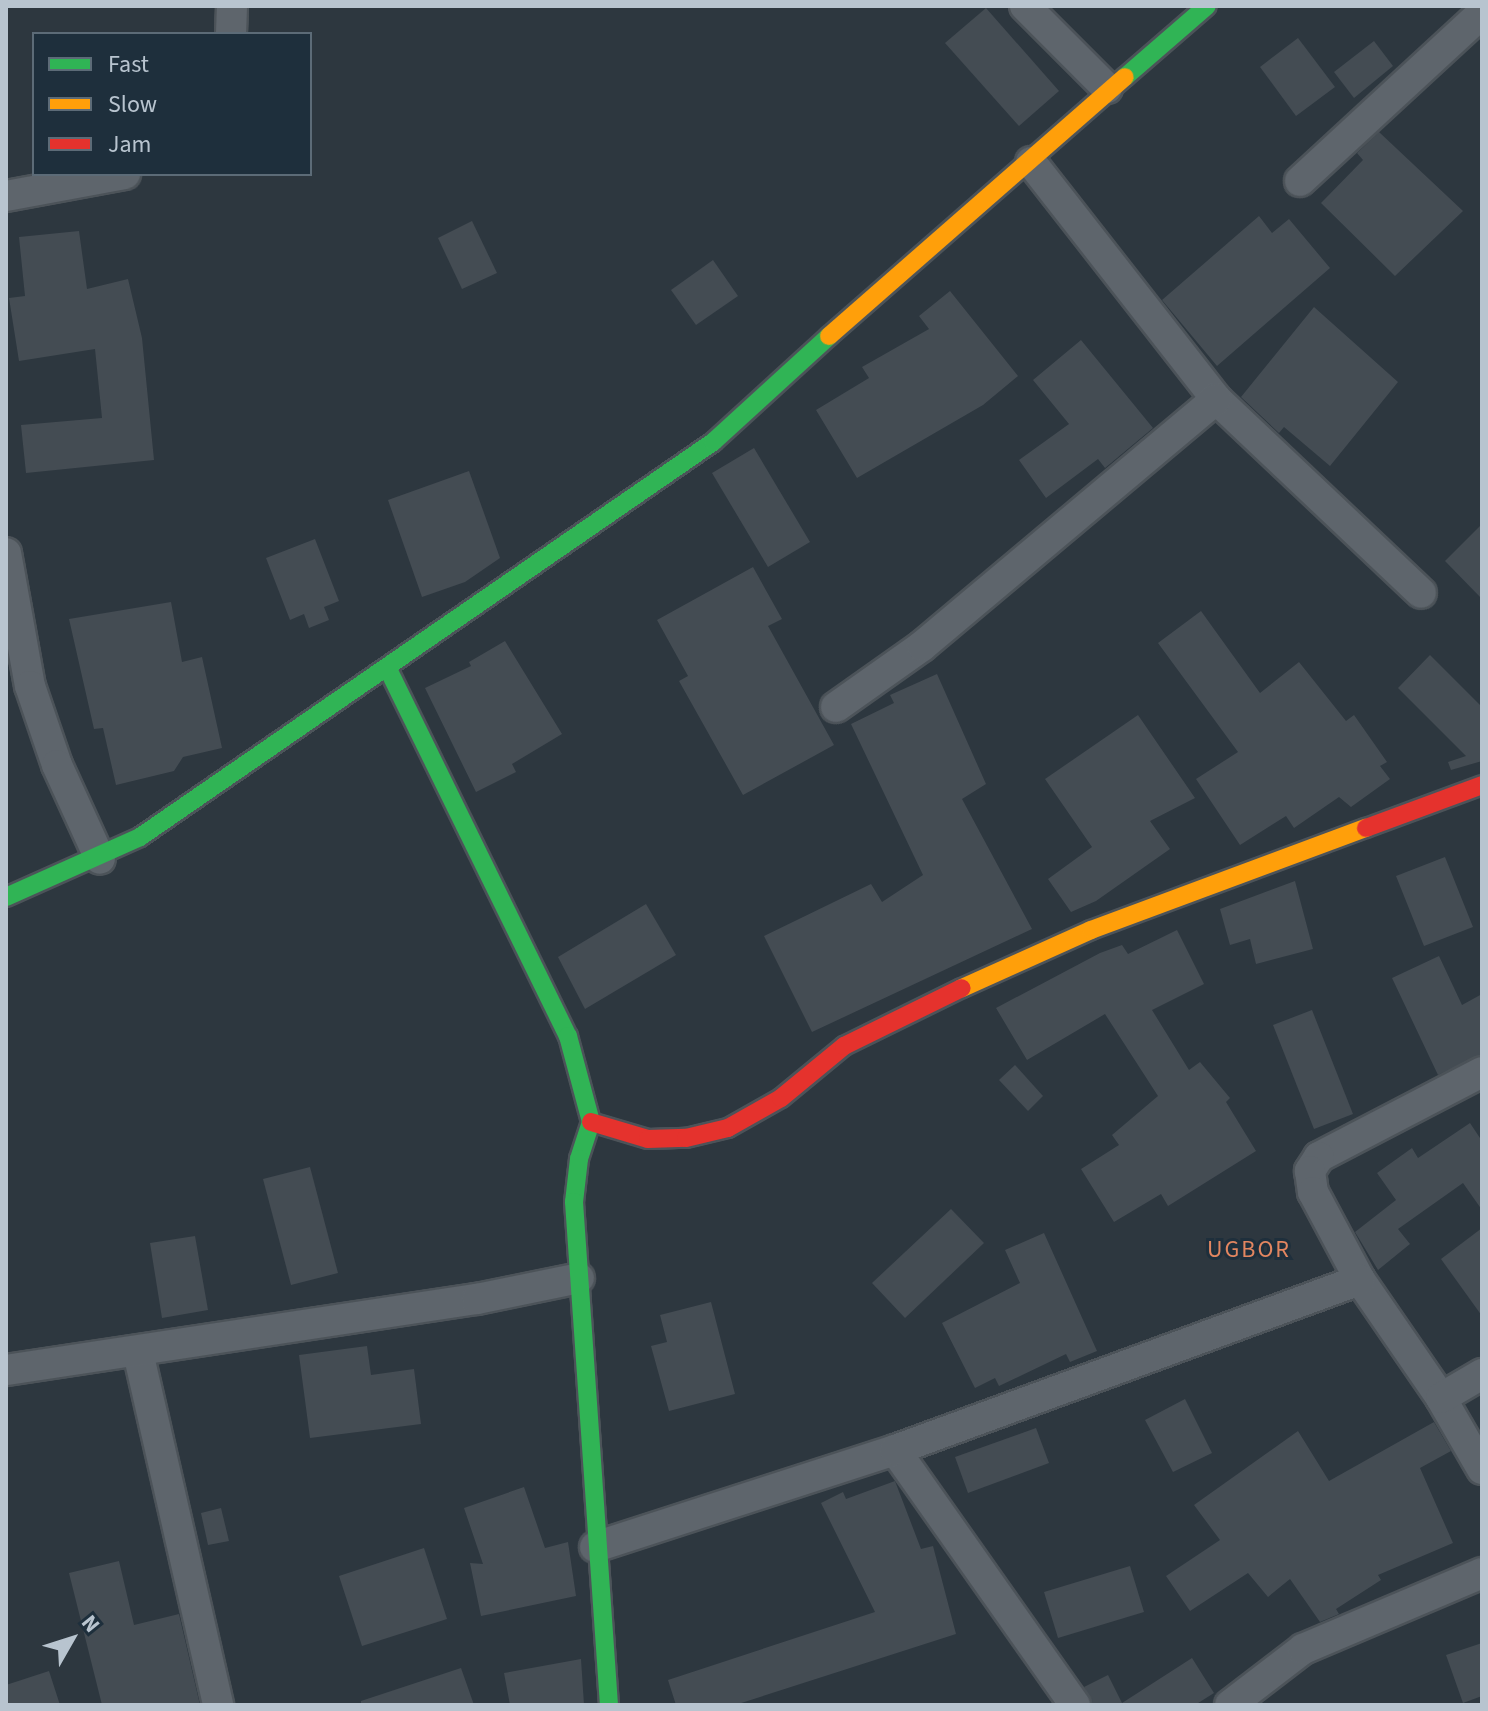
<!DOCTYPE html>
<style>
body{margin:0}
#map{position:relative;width:1488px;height:1711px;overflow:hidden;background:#2d373f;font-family:"Source Sans 3",sans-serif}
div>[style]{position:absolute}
.building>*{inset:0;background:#444c53}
.roads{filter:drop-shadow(2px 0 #4c5359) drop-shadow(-2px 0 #4c5359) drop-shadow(0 2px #4c5359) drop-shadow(0 -2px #4c5359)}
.street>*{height:30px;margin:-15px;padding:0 15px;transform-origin:15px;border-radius:15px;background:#5e656c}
.fast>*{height:18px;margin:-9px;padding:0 9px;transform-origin:9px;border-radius:9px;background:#30b455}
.slow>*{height:18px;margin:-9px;padding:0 9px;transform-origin:9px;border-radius:9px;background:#ff9f0a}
.jam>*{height:18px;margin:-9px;padding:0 9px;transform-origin:9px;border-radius:9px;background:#e5322d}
span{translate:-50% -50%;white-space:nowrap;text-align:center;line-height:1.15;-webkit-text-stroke:6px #1e2f3c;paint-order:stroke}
.quarter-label{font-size:24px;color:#e28660;letter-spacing:2px}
.frame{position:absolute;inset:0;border:8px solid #b8c4cf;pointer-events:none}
.legend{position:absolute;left:32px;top:32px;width:280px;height:144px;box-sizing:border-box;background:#1e2f3c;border:2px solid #5c6b77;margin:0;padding:10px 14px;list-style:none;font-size:24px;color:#b8c4cf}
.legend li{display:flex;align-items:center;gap:16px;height:40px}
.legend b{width:40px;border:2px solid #5c6b77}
.north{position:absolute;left:32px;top:1599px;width:80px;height:80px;-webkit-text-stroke:6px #1e2f3c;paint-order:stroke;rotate:51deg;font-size:22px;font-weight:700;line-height:32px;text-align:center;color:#b8c4cf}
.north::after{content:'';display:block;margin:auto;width:28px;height:36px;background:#b8c4cf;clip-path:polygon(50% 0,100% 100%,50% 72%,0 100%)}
</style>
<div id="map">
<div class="building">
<div style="clip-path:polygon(986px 8px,1059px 91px,1019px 126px,945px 43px)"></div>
<div style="clip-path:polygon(1298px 38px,1335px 87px,1296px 116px,1260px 67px)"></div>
<div style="clip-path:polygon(1374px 41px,1393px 66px,1354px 98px,1334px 72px)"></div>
<div style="clip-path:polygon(1379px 132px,1463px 211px,1395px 276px,1321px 203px,1363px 160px,1357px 153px)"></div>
<div style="clip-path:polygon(1259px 216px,1272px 233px,1289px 219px,1330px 268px,1217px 366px,1162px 300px)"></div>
<div style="clip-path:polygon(472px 221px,497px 273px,462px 289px,438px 238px)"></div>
<div style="clip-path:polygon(79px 231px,87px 289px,128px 279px,142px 338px,154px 460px,26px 473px,21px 425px,102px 418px,95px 349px,19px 361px,9px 298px,25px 296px,19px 237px)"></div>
<div style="clip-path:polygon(713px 260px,738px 296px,696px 325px,671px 290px)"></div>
<div style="clip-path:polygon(950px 291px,1018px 376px,983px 405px,857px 478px,816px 410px,869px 378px,862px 367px,929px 329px,919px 316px)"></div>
<div style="clip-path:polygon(1314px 307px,1398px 382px,1330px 466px,1284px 427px,1279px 433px,1241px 397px)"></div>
<div style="clip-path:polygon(1081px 340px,1153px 428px,1105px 468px,1098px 459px,1046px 498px,1019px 460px,1069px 424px,1033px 380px)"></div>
<div style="clip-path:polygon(754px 448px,810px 542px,768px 567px,712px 473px)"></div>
<div style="clip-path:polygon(469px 471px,500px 558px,465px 582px,422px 597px,388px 500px)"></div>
<div style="clip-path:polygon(1482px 524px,1482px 599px,1445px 561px)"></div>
<div style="clip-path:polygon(315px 539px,339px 601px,324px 607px,329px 620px,309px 628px,304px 614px,290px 620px,266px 558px)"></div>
<div style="clip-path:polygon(753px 567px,782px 619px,768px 626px,834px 745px,743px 795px,679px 681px,688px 676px,657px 620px)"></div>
<div style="clip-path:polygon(171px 602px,182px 662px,202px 657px,222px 748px,183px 757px,174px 771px,116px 785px,103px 728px,94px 729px,69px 619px)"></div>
<div style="clip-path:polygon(1201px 611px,1260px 693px,1299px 662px,1346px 721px,1354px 715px,1387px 762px,1380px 766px,1390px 779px,1351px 807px,1339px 797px,1294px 828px,1286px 816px,1240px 845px,1196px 779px,1238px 752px,1158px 643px)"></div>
<div style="clip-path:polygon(505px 641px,562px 734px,512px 764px,516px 772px,476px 792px,425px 688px,471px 666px,469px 662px)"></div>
<div style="clip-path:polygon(1430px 655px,1482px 707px,1482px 761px,1451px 770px,1448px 762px,1466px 756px,1398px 688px)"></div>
<div style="clip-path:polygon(937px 674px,986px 784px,962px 799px,1032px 929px,812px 1032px,764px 936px,871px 884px,882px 902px,923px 875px,851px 724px,894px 703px,890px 695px)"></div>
<div style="clip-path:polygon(1138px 715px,1195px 798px,1150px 821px,1170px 849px,1096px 901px,1071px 912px,1048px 879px,1092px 847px,1045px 779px)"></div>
<div style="clip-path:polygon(1445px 857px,1473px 927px,1424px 946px,1396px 876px)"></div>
<div style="clip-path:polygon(1295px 881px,1313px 949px,1256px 964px,1250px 939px,1230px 945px,1220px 909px)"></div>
<div style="clip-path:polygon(646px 904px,676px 955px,585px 1009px,558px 957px)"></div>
<div style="clip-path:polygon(1177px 930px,1204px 984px,1152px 1010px,1189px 1070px,1200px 1062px,1230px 1098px,1226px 1102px,1256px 1151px,1168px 1206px,1161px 1194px,1114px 1222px,1081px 1169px,1119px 1145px,1112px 1135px,1158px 1096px,1105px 1014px,1027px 1060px,996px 1008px,1100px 953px,1122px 945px,1128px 954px)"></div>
<div style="clip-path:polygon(1439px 956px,1462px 1005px,1482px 994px,1482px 1054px,1438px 1075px,1392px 978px)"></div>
<div style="clip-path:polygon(1312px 1010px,1353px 1114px,1314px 1129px,1273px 1025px)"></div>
<div style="clip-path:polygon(1015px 1065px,1043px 1096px,1028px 1111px,999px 1080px)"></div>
<div style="clip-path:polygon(1470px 1123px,1482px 1141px,1482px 1210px,1463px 1183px,1398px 1229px,1410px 1244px,1378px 1270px,1355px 1232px,1396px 1200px,1377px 1173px,1412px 1148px,1418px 1158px)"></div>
<div style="clip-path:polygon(310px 1167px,338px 1273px,291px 1285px,263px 1179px)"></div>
<div style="clip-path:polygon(951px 1209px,984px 1243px,905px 1318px,872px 1283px)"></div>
<div style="clip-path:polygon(1482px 1228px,1482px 1316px,1441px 1259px)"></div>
<div style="clip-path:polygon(1044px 1233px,1097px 1351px,1070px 1362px,1066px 1354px,999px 1386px,995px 1378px,975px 1388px,942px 1323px,1020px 1283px,1005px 1250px)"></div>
<div style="clip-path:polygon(195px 1236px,208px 1310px,162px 1318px,150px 1243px)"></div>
<div style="clip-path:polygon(711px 1302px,735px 1394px,669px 1411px,651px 1346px,667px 1342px,660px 1315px)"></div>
<div style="clip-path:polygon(367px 1346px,371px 1375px,414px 1369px,421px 1424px,310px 1438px,299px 1355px)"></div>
<div style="clip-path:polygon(1185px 1399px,1212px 1453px,1173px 1472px,1145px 1420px)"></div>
<div style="clip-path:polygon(1434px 1422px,1451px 1451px,1420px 1468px,1453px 1543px,1378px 1575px,1381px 1580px,1336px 1609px,1339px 1614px,1320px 1622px,1290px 1579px,1268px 1597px,1248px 1573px,1190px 1611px,1166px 1576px,1220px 1540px,1194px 1505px,1298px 1431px,1329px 1481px)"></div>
<div style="clip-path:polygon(1036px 1428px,1049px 1463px,968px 1493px,955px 1457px)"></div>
<div style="clip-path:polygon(895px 1481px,921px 1549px,933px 1546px,956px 1634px,735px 1705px,676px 1705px,668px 1680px,875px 1612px,821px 1503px,843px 1492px,846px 1499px)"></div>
<div style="clip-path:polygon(524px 1487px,545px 1548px,568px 1542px,576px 1596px,481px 1616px,470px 1563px,483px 1564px,464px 1508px)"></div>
<div style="clip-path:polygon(221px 1508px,229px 1541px,208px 1545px,201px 1513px)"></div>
<div style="clip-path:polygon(424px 1548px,447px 1619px,362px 1646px,339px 1576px)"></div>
<div style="clip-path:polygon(119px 1561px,134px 1625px,179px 1614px,200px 1705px,102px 1705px,69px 1573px)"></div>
<div style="clip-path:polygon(1130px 1566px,1144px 1612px,1058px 1638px,1044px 1592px)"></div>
<div style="clip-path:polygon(1482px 1643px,1482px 1696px,1463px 1703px,1446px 1655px)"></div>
<div style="clip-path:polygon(1192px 1658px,1214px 1693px,1195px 1705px,1093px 1705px,1084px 1687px,1108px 1675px,1122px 1703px)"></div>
<div style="clip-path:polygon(581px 1659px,584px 1705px,510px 1705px,504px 1673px)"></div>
<div style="clip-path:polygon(461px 1668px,474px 1705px,361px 1705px,361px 1701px)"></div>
<div style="clip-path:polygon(49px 1671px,60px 1705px,6px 1705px,6px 1685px)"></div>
</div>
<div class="roads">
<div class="street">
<div style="left:1025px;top:6px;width:116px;rotate:45deg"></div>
<div style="left:231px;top:34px;width:28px;rotate:-88deg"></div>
<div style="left:1031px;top:162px;width:301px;rotate:52deg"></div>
<div style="left:1216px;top:399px;width:282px;rotate:43.4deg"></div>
<div style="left:1300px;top:181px;width:248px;rotate:-42.7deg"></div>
<div style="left:6px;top:196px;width:121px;rotate:-10.5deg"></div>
<div style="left:6px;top:553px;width:135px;rotate:79.8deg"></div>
<div style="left:30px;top:686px;width:83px;rotate:71.1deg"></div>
<div style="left:57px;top:765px;width:103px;rotate:65.4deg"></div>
<div style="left:836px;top:707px;width:105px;rotate:-35.3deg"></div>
<div style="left:922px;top:646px;width:384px;rotate:-40deg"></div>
<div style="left:1482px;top:1072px;width:184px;rotate:152.5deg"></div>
<div style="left:1319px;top:1157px;width:17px;rotate:123deg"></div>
<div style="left:1310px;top:1171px;width:21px;rotate:82deg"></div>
<div style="left:1313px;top:1192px;width:100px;rotate:61.9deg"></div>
<div style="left:1360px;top:1280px;width:143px;rotate:55.5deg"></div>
<div style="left:1441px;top:1398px;width:82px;rotate:60deg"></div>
<div style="left:138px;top:1352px;width:362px;rotate:77.2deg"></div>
<div style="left:6px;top:1370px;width:476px;rotate:-8.6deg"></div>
<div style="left:477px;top:1299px;width:104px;rotate:-11.6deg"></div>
<div style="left:1441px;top:1398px;width:48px;rotate:-30.3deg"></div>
<div style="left:895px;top:1450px;width:312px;rotate:54.8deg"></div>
<div style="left:595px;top:1547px;width:315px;rotate:-17.9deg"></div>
<div style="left:895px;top:1450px;width:495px;rotate:-20.1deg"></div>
<div style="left:1230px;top:1705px;width:92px;rotate:-37.5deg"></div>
<div style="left:1303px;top:1649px;width:194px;rotate:-23deg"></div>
</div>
<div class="fast">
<div style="left:1125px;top:77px;width:108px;rotate:-40.9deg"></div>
<div style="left:388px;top:669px;width:409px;rotate:63.9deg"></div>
<div style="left:568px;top:1036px;width:89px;rotate:75deg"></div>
<div style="left:591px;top:1122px;width:39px;rotate:108deg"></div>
<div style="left:579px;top:1159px;width:43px;rotate:96.6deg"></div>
<div style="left:574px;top:1202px;width:504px;rotate:86.02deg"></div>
<div style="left:6px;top:897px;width:147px;rotate:-24.1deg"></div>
<div style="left:140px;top:837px;width:696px;rotate:-34.58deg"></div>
<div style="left:713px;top:442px;width:157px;rotate:-42.4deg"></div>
</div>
<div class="slow">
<div style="left:829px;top:336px;width:393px;rotate:-41.2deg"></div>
<div style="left:962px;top:988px;width:141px;rotate:-24.2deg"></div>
<div style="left:1091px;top:930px;width:293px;rotate:-20.4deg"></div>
</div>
<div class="jam">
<div style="left:1366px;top:828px;width:124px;rotate:-20.3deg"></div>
<div style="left:591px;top:1122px;width:59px;rotate:16.6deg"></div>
<div style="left:648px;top:1139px;width:38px;rotate:-2deg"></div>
<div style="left:686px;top:1138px;width:43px;rotate:-13.4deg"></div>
<div style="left:728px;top:1128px;width:61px;rotate:-29.5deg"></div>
<div style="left:781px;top:1098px;width:82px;rotate:-39.5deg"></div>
<div style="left:844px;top:1046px;width:131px;rotate:-26.2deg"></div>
</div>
</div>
<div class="quarter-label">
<span style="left:1249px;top:1250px">UGBOR</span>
</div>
<div class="frame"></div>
<ul class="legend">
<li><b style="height:10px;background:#30b455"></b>Fast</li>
<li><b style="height:10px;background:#ff9f0a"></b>Slow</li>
<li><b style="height:10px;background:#e5322d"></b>Jam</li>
</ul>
<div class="north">N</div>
</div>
